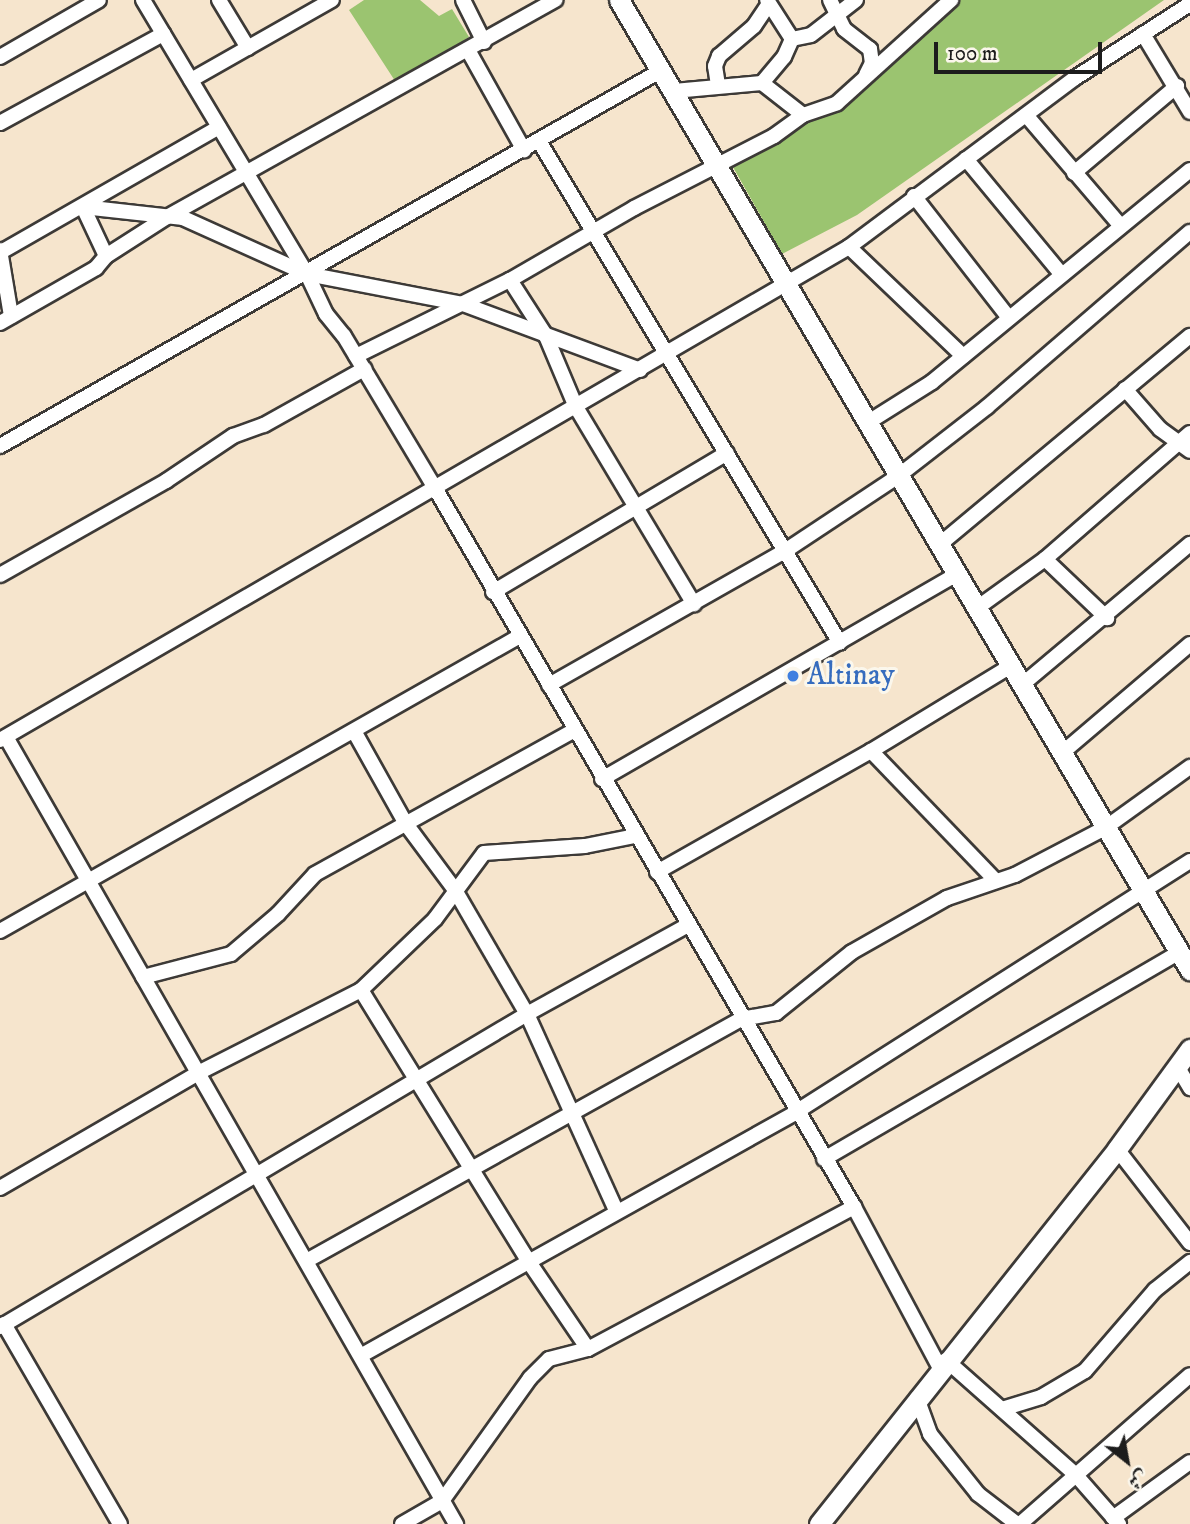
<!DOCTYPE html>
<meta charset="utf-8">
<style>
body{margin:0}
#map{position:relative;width:1190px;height:1524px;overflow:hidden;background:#f6e5cd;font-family:"IM FELL DW Pica",Amiri,serif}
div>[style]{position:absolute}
.green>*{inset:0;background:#9bc470}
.roads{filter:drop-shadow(2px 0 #3d3a37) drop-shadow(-2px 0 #3d3a37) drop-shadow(0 2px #3d3a37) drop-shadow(0 -2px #3d3a37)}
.street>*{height:14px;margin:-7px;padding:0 7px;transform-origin:7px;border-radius:7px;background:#fff}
.secondary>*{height:19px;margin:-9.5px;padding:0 9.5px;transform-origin:9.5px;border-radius:9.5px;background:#fff}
.dots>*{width:19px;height:19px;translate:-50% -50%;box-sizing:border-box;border:4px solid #fbf7ec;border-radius:50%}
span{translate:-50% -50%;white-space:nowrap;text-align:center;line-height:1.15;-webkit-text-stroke:6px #fbf7ec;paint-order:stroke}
.shop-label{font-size:30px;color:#366cbe}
.left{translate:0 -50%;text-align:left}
.north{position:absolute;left:1092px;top:1426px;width:70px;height:70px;-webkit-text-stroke:5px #fbf7ec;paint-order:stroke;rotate:149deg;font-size:19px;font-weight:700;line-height:28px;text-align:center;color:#1c1c1c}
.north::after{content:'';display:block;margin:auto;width:24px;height:32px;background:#1c1c1c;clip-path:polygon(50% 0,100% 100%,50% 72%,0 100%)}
.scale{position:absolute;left:934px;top:42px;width:168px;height:32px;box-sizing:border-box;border:4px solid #1c1c1c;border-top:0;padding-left:9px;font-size:21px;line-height:24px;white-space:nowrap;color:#1c1c1c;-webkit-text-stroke:5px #fbf7ec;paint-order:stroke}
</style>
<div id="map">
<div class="green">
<div style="clip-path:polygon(364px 0,420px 0,439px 16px,452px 9px,469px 37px,397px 84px,349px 10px)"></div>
<div style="clip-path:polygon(960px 0,1164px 0,857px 215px,782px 254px,729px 160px,853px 94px)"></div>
</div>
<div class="roads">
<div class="street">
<div style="left:143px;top:0;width:319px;rotate:59.1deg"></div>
<div style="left:307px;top:274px;width:44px;rotate:64.6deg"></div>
<div style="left:326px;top:314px;width:28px;rotate:51deg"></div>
<div style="left:344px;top:336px;width:177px;rotate:59.1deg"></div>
<div style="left:435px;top:488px;width:832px;rotate:59.77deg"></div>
<div style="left:854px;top:1207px;width:183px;rotate:61.9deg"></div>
<div style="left:219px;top:0;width:56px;rotate:58.9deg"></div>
<div style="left:463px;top:0;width:47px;rotate:63.4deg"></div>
<div style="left:830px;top:0;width:32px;rotate:64deg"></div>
<div style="left:844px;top:29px;width:33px;rotate:38deg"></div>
<div style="left:870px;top:49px;width:14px;rotate:82deg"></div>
<div style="left:872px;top:63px;width:13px;rotate:117deg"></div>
<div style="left:1143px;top:34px;width:91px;rotate:58.9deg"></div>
<div style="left:792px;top:39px;width:19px;rotate:-12deg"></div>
<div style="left:811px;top:35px;width:57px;rotate:-37.9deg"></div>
<div style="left:468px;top:50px;width:115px;rotate:60.8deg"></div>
<div style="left:0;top:57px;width:114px;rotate:-29.9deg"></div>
<div style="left:191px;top:80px;width:162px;rotate:-29.6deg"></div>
<div style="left:762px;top:83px;width:52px;rotate:38deg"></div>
<div style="left:718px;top:85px;width:19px;rotate:-99deg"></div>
<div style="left:715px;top:66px;width:11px;rotate:-68deg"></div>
<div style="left:719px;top:56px;width:46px;rotate:-40.6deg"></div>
<div style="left:754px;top:26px;width:25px;rotate:-56deg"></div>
<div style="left:674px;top:91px;width:88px;rotate:-5.2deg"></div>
<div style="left:762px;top:83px;width:34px;rotate:-50deg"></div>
<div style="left:784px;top:57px;width:20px;rotate:-66deg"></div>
<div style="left:792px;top:39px;width:46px;rotate:-122.7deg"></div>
<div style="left:1026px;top:115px;width:145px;rotate:49.5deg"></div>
<div style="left:0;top:123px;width:186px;rotate:-28.6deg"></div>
<div style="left:539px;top:141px;width:585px;rotate:59.05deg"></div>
<div style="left:966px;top:159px;width:149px;rotate:50.4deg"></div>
<div style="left:1074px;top:173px;width:135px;rotate:-40.2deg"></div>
<div style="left:914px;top:196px;width:155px;rotate:52.1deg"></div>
<div style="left:83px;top:207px;width:101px;rotate:6.3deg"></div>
<div style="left:183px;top:218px;width:136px;rotate:24.3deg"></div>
<div style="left:307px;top:274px;width:159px;rotate:10.9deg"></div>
<div style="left:463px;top:304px;width:189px;rotate:20.4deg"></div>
<div style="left:83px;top:207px;width:54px;rotate:64.9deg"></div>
<div style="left:849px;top:247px;width:158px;rotate:43.7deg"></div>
<div style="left:0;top:250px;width:67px;rotate:80.5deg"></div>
<div style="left:1px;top:252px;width:251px;rotate:-29.8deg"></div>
<div style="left:510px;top:280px;width:67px;rotate:57.3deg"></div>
<div style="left:546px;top:336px;width:77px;rotate:67.1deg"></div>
<div style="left:576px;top:407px;width:230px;rotate:59.1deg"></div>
<div style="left:0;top:323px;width:111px;rotate:-29.8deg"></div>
<div style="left:96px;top:268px;width:16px;rotate:-50deg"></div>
<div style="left:106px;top:256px;width:72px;rotate:-32.6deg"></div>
<div style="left:167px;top:217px;width:445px;rotate:-29.2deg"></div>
<div style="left:356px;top:356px;width:172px;rotate:-26.3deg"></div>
<div style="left:510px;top:280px;width:143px;rotate:-30.1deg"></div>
<div style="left:634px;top:208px;width:157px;rotate:-27.2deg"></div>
<div style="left:774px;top:136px;width:36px;rotate:-36deg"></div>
<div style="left:803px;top:115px;width:36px;rotate:-19deg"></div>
<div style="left:837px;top:103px;width:154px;rotate:-42.1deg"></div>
<div style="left:1125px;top:389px;width:53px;rotate:48.8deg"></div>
<div style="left:1160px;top:429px;width:37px;rotate:36deg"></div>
<div style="left:867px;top:423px;width:77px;rotate:-32.2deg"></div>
<div style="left:932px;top:382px;width:334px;rotate:-39.4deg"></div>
<div style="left:0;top:446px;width:759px;rotate:-29.6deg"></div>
<div style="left:939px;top:545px;width:327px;rotate:-39.8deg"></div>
<div style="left:1045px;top:559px;width:86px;rotate:43.6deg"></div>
<div style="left:0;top:575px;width:191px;rotate:-29.5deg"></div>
<div style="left:166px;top:481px;width:81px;rotate:-33.9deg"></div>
<div style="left:233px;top:436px;width:33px;rotate:-20deg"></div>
<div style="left:264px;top:425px;width:115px;rotate:-29.2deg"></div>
<div style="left:493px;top:592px;width:272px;rotate:-30.7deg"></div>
<div style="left:977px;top:608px;width:84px;rotate:-35.8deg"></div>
<div style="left:1045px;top:559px;width:192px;rotate:-41deg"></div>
<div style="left:1023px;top:684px;width:218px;rotate:-40deg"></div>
<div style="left:549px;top:685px;width:271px;rotate:-29.6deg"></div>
<div style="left:785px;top:551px;width:134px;rotate:-33.5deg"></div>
<div style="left:897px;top:477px;width:114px;rotate:-37.9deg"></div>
<div style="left:987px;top:407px;width:268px;rotate:-40.8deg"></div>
<div style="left:354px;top:731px;width:107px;rotate:60.8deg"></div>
<div style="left:406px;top:824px;width:82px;rotate:53.4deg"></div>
<div style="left:455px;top:890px;width:143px;rotate:59.9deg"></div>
<div style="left:527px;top:1014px;width:217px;rotate:65.6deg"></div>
<div style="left:6px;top:737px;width:907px;rotate:60.24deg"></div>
<div style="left:0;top:740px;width:982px;rotate:-30.14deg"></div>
<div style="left:849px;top:247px;width:282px;rotate:-36.8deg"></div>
<div style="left:1075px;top:78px;width:137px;rotate:-32.8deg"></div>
<div style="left:871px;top:751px;width:180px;rotate:46.1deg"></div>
<div style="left:1062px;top:753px;width:168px;rotate:-40.4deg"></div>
<div style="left:602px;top:779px;width:409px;rotate:-30deg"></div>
<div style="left:657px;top:872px;width:246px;rotate:-29.5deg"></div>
<div style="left:871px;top:751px;width:164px;rotate:-31.3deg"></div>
<div style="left:0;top:931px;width:598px;rotate:-29.57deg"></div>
<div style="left:143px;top:977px;width:91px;rotate:-14.6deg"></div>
<div style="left:231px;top:954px;width:62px;rotate:-40.4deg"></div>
<div style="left:278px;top:914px;width:54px;rotate:-47.2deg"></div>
<div style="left:315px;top:874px;width:297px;rotate:-29deg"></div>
<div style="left:361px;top:990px;width:320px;rotate:58.3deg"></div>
<div style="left:529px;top:1262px;width:105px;rotate:55.9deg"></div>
<div style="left:588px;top:1349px;width:302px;rotate:-28.1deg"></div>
<div style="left:1177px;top:1066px;width:26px;rotate:59deg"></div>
<div style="left:1117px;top:1149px;width:119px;rotate:52.2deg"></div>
<div style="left:824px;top:1159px;width:410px;rotate:-30.2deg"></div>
<div style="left:0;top:1188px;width:229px;rotate:-30.1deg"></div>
<div style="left:198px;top:1073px;width:183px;rotate:-27deg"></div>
<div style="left:361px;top:990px;width:103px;rotate:-43.8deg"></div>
<div style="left:435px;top:919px;width:82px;rotate:-53.4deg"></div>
<div style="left:484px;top:853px;width:101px;rotate:-4deg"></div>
<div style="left:585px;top:846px;width:51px;rotate:-11.3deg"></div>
<div style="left:308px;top:1260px;width:496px;rotate:-29.1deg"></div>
<div style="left:741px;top:1019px;width:36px;rotate:-10deg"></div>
<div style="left:776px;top:1013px;width:97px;rotate:-38.8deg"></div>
<div style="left:852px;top:952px;width:109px;rotate:-29.6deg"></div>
<div style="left:947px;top:898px;width:72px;rotate:-18.7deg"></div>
<div style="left:1015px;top:875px;width:102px;rotate:-27.6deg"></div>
<div style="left:1105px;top:828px;width:105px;rotate:-35.7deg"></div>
<div style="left:4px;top:1324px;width:231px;rotate:59.9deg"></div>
<div style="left:0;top:1327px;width:613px;rotate:-30.71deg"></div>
<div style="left:527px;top:1014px;width:184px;rotate:-28.9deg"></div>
<div style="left:362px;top:1355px;width:497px;rotate:-29.2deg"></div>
<div style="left:796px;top:1112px;width:467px;rotate:-32.5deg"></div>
<div style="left:946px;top:1360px;width:172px;rotate:41.5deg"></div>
<div style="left:1075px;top:1474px;width:67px;rotate:48.7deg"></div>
<div style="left:917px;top:1398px;width:38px;rotate:70deg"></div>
<div style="left:930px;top:1434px;width:77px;rotate:51.3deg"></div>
<div style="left:978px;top:1494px;width:49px;rotate:37.6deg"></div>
<div style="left:1002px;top:1409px;width:41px;rotate:-17.1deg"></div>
<div style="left:1041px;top:1397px;width:51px;rotate:-30.6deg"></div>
<div style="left:1085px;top:1371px;width:107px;rotate:-49.2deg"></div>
<div style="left:1155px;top:1290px;width:45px;rotate:-38.7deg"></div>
<div style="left:1113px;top:1518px;width:95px;rotate:-36deg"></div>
<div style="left:402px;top:1524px;width:46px;rotate:-29.9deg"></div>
<div style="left:442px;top:1501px;width:151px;rotate:-54.4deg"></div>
<div style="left:530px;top:1378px;width:27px;rotate:-45deg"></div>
<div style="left:549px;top:1359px;width:40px;rotate:-14.4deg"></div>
<div style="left:1020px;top:1524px;width:226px;rotate:-41.2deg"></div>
</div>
<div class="secondary">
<div style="left:619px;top:0;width:1126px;rotate:59.52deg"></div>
<div style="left:819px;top:1524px;width:479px;rotate:-51.5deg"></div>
<div style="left:1117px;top:1149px;width:124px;rotate:-53.9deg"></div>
</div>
</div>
<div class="dots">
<div style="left:793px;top:676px;background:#3f7fe0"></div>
</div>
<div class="shop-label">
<span class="left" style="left:807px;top:676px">Altinay</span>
</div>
<div class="north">ش</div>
<div class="scale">100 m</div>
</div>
